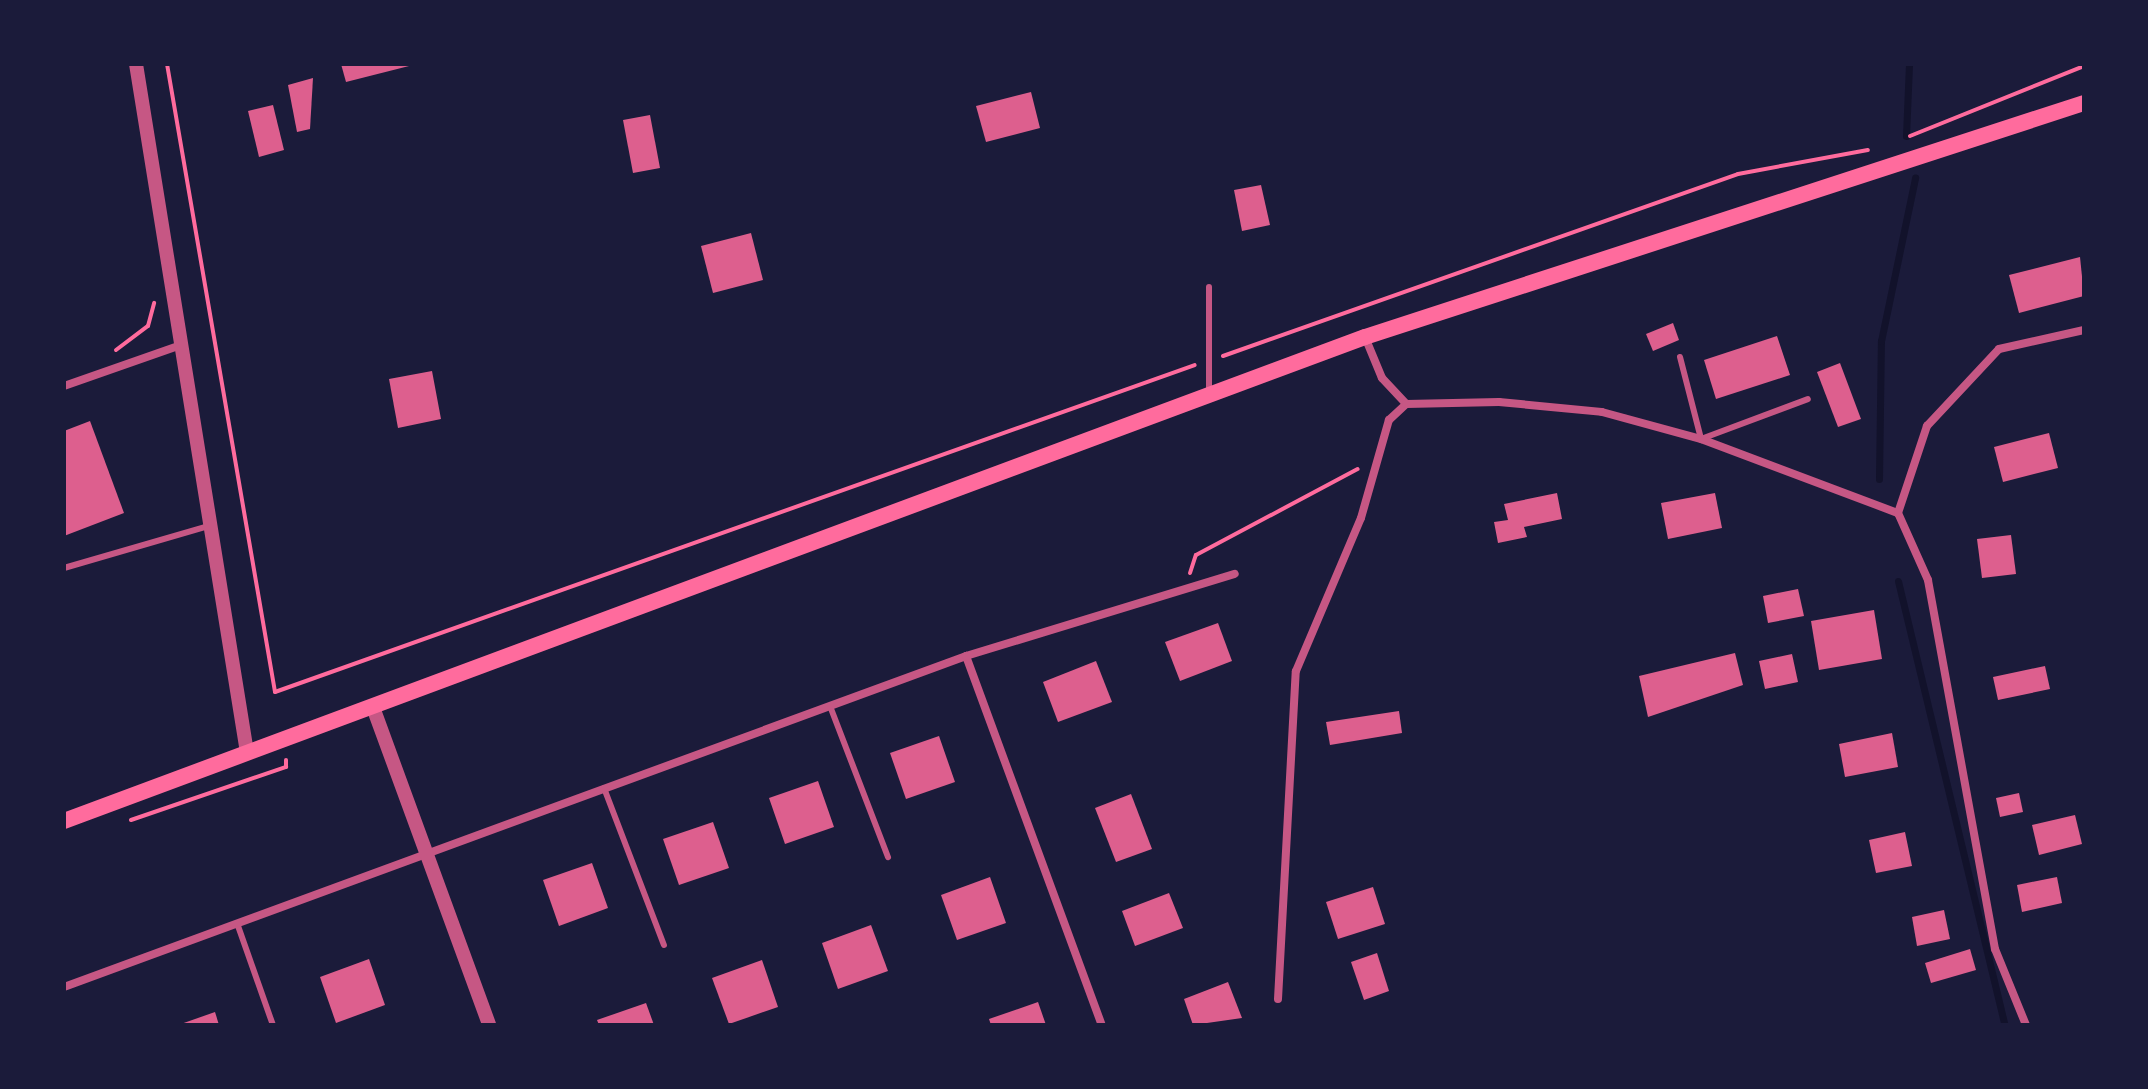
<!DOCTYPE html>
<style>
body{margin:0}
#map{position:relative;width:2148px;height:1089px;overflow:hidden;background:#1b1b3a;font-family:Arial,sans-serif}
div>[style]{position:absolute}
.stream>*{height:7px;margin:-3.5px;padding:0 3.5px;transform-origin:3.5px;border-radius:3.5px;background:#12122b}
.building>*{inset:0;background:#dd5f8e}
.path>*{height:4px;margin:-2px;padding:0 2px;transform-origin:2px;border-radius:2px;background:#ff6b9d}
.service>*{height:6px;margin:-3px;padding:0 3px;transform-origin:3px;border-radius:3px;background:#c65784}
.minor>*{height:8px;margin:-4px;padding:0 4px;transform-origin:4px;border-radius:4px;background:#c65784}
.tertiary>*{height:14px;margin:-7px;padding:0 7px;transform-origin:7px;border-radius:7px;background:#c65784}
.secondary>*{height:16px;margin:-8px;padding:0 8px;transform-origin:8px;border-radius:8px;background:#ff6b9d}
span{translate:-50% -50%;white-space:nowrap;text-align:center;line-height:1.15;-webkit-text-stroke:8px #1b1b3a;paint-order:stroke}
.frame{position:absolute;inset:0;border:66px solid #1b1b3a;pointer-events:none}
</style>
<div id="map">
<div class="stream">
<div style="left:1906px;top:136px;width:72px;rotate:-87.6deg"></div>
<div style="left:1879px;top:479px;width:138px;rotate:-89.2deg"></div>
<div style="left:1881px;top:341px;width:167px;rotate:-78.2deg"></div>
<div style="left:1898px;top:581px;width:457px;rotate:76.5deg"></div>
</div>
<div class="building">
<div style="clip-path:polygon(341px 64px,413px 64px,413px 65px,346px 82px)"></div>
<div style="clip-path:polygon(313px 78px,310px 129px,297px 132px,288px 85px)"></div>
<div style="clip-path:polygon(1031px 92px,1040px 128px,986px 142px,976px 106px)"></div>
<div style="clip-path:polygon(273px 105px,284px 150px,259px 157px,248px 111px)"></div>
<div style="clip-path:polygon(650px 115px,660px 168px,633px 173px,623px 120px)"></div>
<div style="clip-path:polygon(1261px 185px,1270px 225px,1242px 231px,1234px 190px)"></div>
<div style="clip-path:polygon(751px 233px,763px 280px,713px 293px,701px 246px)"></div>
<div style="clip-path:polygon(2080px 257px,2084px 296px,2019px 313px,2009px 275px)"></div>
<div style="clip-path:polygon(1673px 323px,1679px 340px,1653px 351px,1646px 334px)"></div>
<div style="clip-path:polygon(1777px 336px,1790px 375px,1716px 399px,1704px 360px)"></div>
<div style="clip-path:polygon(1840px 363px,1861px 419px,1838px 427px,1817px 372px)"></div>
<div style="clip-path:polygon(432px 371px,441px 419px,398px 428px,389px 379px)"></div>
<div style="clip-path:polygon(90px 421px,124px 513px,64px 536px,64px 431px)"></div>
<div style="clip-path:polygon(2049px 433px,2058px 468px,2003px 482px,1994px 447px)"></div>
<div style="clip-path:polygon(1557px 493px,1562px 519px,1524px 527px,1527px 537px,1498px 543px,1494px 522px,1508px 520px,1504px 504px)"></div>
<div style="clip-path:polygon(1715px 493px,1722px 528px,1668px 539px,1661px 503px)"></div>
<div style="clip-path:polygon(2011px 535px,2016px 574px,1982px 578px,1977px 539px)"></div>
<div style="clip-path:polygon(1798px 589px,1804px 616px,1768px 623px,1763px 596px)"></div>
<div style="clip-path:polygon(1874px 610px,1882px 659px,1819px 670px,1811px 621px)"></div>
<div style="clip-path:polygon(1218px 623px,1232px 661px,1180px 681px,1165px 642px)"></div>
<div style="clip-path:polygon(1735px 653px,1743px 685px,1648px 717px,1639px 676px)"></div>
<div style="clip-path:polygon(1792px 654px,1798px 682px,1765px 689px,1759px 661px)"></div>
<div style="clip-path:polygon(1096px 661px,1112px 702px,1058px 722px,1043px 682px)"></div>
<div style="clip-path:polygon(2045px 666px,2050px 689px,1998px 700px,1993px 677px)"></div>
<div style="clip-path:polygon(1399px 711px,1402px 733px,1330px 745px,1326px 722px)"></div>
<div style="clip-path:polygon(1892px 733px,1898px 767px,1845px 777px,1839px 744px)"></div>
<div style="clip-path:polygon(939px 736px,955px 782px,906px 799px,890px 753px)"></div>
<div style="clip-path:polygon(818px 781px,834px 827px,785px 844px,769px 798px)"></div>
<div style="clip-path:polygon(2019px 793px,2023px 812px,2000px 817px,1996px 798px)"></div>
<div style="clip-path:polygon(1131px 794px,1152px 849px,1116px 862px,1095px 808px)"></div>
<div style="clip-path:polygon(2075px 815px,2082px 844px,2039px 855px,2032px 825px)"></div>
<div style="clip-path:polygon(713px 822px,729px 868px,679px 885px,663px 839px)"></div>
<div style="clip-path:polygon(1905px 832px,1912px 866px,1876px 873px,1869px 840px)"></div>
<div style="clip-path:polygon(592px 863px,608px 908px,559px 926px,543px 880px)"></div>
<div style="clip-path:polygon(990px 877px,1006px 923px,957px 940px,941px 895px)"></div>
<div style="clip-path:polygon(2057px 877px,2062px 903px,2022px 912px,2017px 885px)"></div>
<div style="clip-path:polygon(1373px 887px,1385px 924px,1338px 939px,1326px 902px)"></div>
<div style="clip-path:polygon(1169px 893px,1183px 928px,1135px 946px,1122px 911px)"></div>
<div style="clip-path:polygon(1944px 910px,1950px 939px,1917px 946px,1912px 917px)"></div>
<div style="clip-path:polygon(871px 925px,888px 971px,838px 989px,822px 943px)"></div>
<div style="clip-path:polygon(1970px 949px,1976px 970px,1931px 983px,1925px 963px)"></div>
<div style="clip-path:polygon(1377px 953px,1389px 991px,1364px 1000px,1351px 962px)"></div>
<div style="clip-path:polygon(369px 959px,385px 1005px,336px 1023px,320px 977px)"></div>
<div style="clip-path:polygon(762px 960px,778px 1007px,729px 1024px,712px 978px)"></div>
<div style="clip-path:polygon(1228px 982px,1242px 1018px,1193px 1025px,1184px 999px)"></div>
<div style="clip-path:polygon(1038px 1002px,1046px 1025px,991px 1025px,989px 1019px)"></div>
<div style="clip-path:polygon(646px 1003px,654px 1025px,599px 1025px,597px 1020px)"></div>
<div style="clip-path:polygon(215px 1012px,219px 1025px,178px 1025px)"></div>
</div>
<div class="path">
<div style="left:167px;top:64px;width:637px;rotate:80.24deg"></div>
<div style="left:275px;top:692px;width:976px;rotate:-19.57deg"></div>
<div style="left:1910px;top:136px;width:188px;rotate:-21.9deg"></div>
<div style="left:116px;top:350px;width:40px;rotate:-37deg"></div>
<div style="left:148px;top:326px;width:24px;rotate:-75deg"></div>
<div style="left:1223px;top:356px;width:546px;rotate:-19.46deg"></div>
<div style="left:1738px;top:174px;width:132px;rotate:-10.5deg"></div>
<div style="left:1190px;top:573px;width:19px;rotate:-72deg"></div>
<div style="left:1196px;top:555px;width:183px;rotate:-28deg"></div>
<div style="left:131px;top:820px;width:164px;rotate:-18.9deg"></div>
<div style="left:286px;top:767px;width:7px;rotate:-90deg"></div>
</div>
<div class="service">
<div style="left:1209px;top:287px;width:105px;rotate:90deg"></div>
<div style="left:1680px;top:357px;width:85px;rotate:75.6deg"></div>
<div style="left:1701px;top:439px;width:114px;rotate:-20.5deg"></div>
<div style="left:64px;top:568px;width:151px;rotate:-16.2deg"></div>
<div style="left:830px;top:706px;width:162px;rotate:69deg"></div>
<div style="left:604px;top:788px;width:168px;rotate:69.1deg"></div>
<div style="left:237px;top:923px;width:108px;rotate:70.6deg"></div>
</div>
<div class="minor">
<div style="left:1365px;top:337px;width:44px;rotate:67.5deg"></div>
<div style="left:1382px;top:378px;width:35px;rotate:47deg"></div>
<div style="left:64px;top:386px;width:121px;rotate:-19.3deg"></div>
<div style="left:966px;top:656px;width:393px;rotate:69.8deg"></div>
<div style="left:64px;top:987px;width:961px;rotate:-20.15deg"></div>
<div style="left:966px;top:656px;width:281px;rotate:-17deg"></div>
<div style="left:1278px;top:999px;width:328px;rotate:-86.9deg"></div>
<div style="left:1296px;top:671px;width:166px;rotate:-67deg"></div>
<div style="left:1361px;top:518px;width:102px;rotate:-74.1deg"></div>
<div style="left:1389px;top:420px;width:23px;rotate:-43deg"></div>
<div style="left:1406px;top:404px;width:93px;rotate:-1.2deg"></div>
<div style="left:1499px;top:402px;width:103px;rotate:5.5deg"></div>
<div style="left:1602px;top:412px;width:103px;rotate:15.3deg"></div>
<div style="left:1701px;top:439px;width:210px;rotate:20.6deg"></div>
<div style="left:2026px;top:1025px;width:82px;rotate:-112.2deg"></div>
<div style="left:1995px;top:949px;width:375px;rotate:-100.3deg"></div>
<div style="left:1928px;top:580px;width:73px;rotate:-114.1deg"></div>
<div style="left:1898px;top:513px;width:92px;rotate:-71.6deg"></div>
<div style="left:1927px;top:426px;width:105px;rotate:-46.9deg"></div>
<div style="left:1999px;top:349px;width:87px;rotate:-12.6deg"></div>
</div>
<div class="tertiary">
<div style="left:136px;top:64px;width:697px;rotate:80.84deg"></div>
<div style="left:374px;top:710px;width:335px;rotate:69.9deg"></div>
</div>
<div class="secondary">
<div style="left:64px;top:821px;width:1388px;rotate:-20.41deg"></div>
<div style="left:1365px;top:337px;width:756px;rotate:-18.03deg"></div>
</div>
<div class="frame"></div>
</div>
